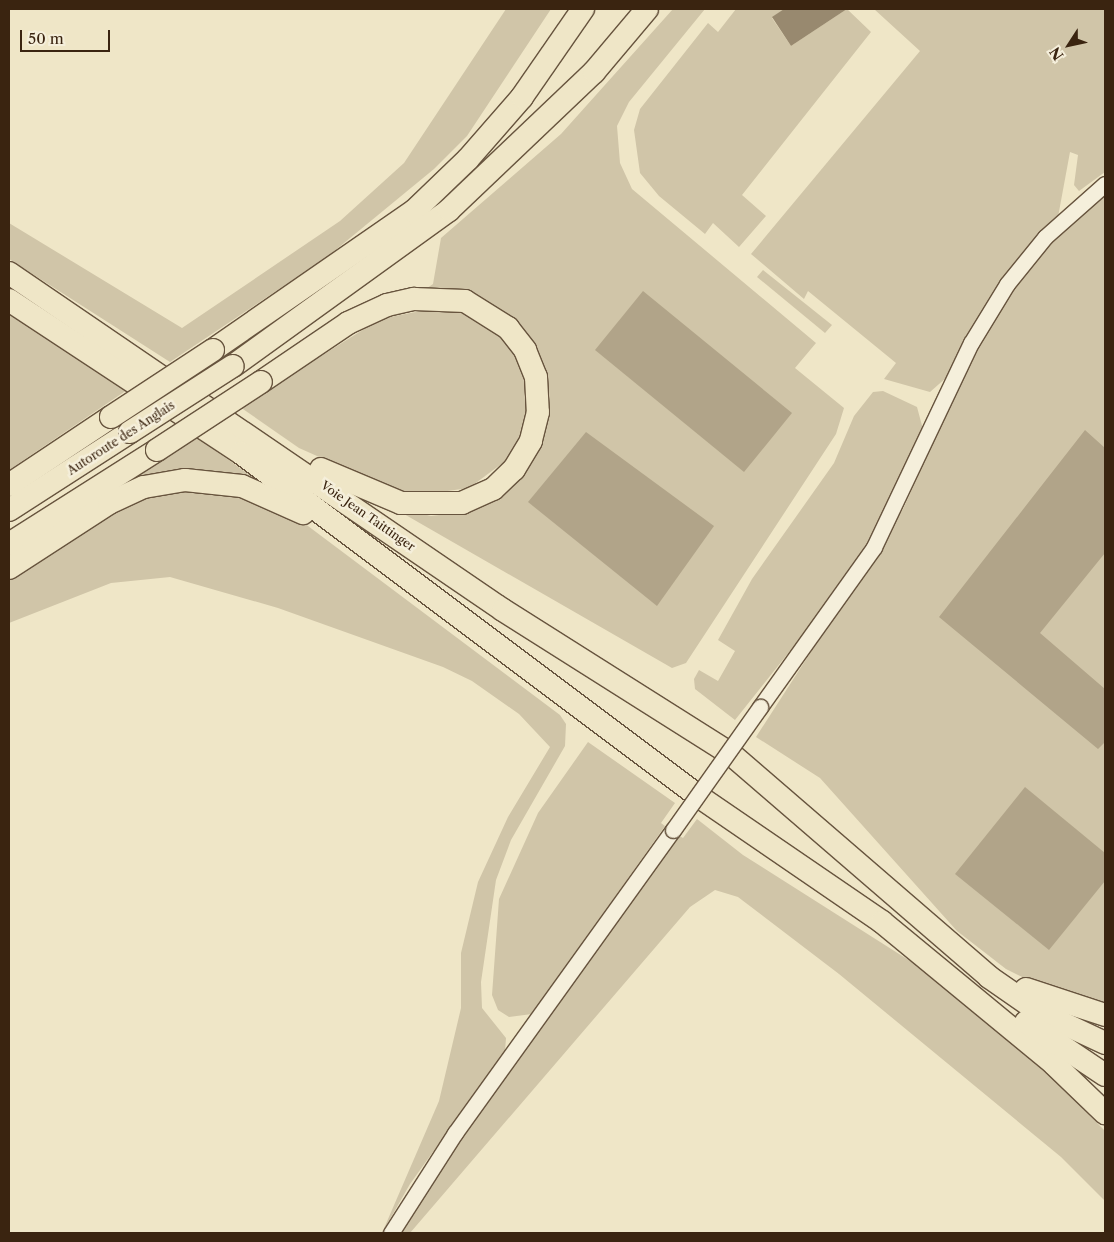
<!DOCTYPE html>
<style>
body{margin:0}
#map{position:relative;width:1114px;height:1242px;overflow:hidden;background:#efe6c7;font-family:"Libre Caslon Text",serif}
div>[style]{position:absolute}
.green>*{inset:0;background:#d0c5a8}
.water>*{inset:0;background:#b1a489}
.building>*{inset:0;background:#98896f}
.roads{filter:drop-shadow(1px 0 #67543e) drop-shadow(-1px 0 #67543e) drop-shadow(0 1px #67543e) drop-shadow(0 -1px #67543e)}
.tertiary>*{height:15px;margin:-7.5px;padding:0 7.5px;transform-origin:7.5px;border-radius:7.5px;background:#f5efdb}
.motorway>*{height:22px;margin:-11px;padding:0 11px;transform-origin:11px;border-radius:11px;background:#efe6c7}
.bridges{filter:drop-shadow(1px 0 #67543e) drop-shadow(-1px 0 #67543e) drop-shadow(0 1px #67543e) drop-shadow(0 -1px #67543e)}
.tertiary-bridge>*{height:15px;margin:-7.5px;padding:0 7.5px;transform-origin:7.5px;border-radius:7.5px;background:#f5efdb}
.motorway-bridge>*{height:22px;margin:-11px;padding:0 11px;transform-origin:11px;border-radius:11px;background:#efe6c7}
span{translate:-50% -50%;white-space:nowrap;text-align:center;line-height:1.15;-webkit-text-stroke:5px #f5efdb;paint-order:stroke}
.street-label{font-size:12px;color:#3a2410}
.frame{position:absolute;inset:0;border:10px solid #3a2410;pointer-events:none}
.north{position:absolute;left:1044px;top:20px;width:50px;height:50px;-webkit-text-stroke:4px #f5efdb;paint-order:stroke;rotate:235deg;font-size:14px;font-weight:700;line-height:20px;text-align:center;color:#3a2410}
.north::after{content:'';display:block;margin:auto;width:18px;height:22px;background:#3a2410;clip-path:polygon(50% 0,100% 100%,50% 72%,0 100%)}
.scale{position:absolute;left:20px;top:30px;width:90px;height:22px;box-sizing:border-box;border:2px solid #3a2410;border-top:0;padding-left:6px;font-size:15px;line-height:18px;white-space:nowrap;color:#3a2410;-webkit-text-stroke:4px #f5efdb;paint-order:stroke}
</style>
<div id="map">
<div class="green">
<div style="clip-path:polygon(506px 9px,551px 9px,467px 136px,434px 169px,327px 257px,170px 362px,9px 259px,9px 223px,182px 328px,340px 221px,404px 163px)"></div>
<div style="clip-path:polygon(673px 9px,705px 9px,629px 102px,617px 126px,620px 163px,632px 189px,816px 343px,795px 368px,844px 408px,836px 434px,686px 663px,672px 668px,404px 514px,407px 510px,431px 516px,455px 513px,543px 427px,515px 324px,420px 293px,433px 284px,441px 238px,561px 134px)"></div>
<div style="clip-path:polygon(736px 9px,784px 9px,772px 18px,791px 46px,847px 9px,871px 32px,742px 195px,766px 216px,739px 247px,713px 223px,705px 234px,659px 196px,640px 173px,634px 130px,640px 109px,708px 23px,718px 32px)"></div>
<div style="clip-path:polygon(874px 9px,1105px 9px,1105px 172px,1079px 191px,1074px 185px,1078px 155px,1070px 152px,1058px 217px,1007px 272px,947px 377px,930px 392px,884px 379px,896px 363px,808px 291px,804px 299px,751px 254px,920px 51px)"></div>
<div style="clip-path:polygon(1105px 195px,1105px 1007px,1055px 993px,1006px 969px,957px 931px,820px 778px,756px 737px,903px 509px,977px 346px,1018px 282px,1058px 235px)"></div>
<div style="clip-path:polygon(763px 270px,832px 325px,825px 333px,757px 277px)"></div>
<div style="clip-path:polygon(441px 307px,477px 315px,514px 348px,524px 373px,527px 409px,522px 436px,512px 456px,469px 488px,419px 495px,389px 488px,299px 448px,240px 407px,380px 319px)"></div>
<div style="clip-path:polygon(9px 313px,127px 390px,9px 470px)"></div>
<div style="clip-path:polygon(883px 391px,917px 407px,924px 433px,880px 526px,817px 617px,735px 720px,695px 689px,694px 679px,699px 670px,718px 681px,735px 651px,718px 640px,752px 579px,834px 463px,854px 416px,873px 392px)"></div>
<div style="clip-path:polygon(196px 437px,264px 485px,189px 475px,65px 522px)"></div>
<div style="clip-path:polygon(188px 490px,254px 495px,300px 520px,560px 715px,566px 724px,565px 746px,511px 840px,496px 880px,481px 982px,482px 1008px,506px 1038px,505px 1051px,410px 1184px,382px 1233px,439px 1101px,461px 1008px,461px 953px,478px 882px,508px 817px,550px 747px,519px 714px,472px 681px,443px 667px,278px 608px,170px 577px,111px 583px,9px 623px,9px 579px,128px 505px,156px 493px)"></div>
<div style="clip-path:polygon(588px 742px,675px 803px,661px 823px,665px 826px,532px 1014px,509px 1017px,498px 1010px,492px 995px,499px 899px,538px 813px)"></div>
<div style="clip-path:polygon(697px 819px,743px 855px,918px 966px,1047px 1072px,1105px 1131px,1105px 1201px,1061px 1157px,839px 974px,738px 897px,715px 890px,690px 907px,410px 1233px,399px 1233px,444px 1162px,678px 835px,683px 838px)"></div>
</div>
<div class="water">
<div style="clip-path:polygon(643px 291px,792px 413px,744px 472px,595px 350px)"></div>
<div style="clip-path:polygon(1085px 430px,1105px 448px,1105px 553px,1040px 633px,1105px 689px,1105px 742px,1098px 749px,939px 617px)"></div>
<div style="clip-path:polygon(586px 432px,714px 526px,657px 606px,528px 502px)"></div>
<div style="clip-path:polygon(1025px 787px,1105px 853px,1105px 881px,1049px 950px,955px 874px)"></div>
</div>
<div class="building">
<div style="clip-path:polygon(784px 9px,847px 9px,791px 46px,772px 17px)"></div>
</div>
<div class="roads">
<div class="tertiary">
<div style="left:760px;top:707px;width:196px;rotate:-54.5deg"></div>
<div style="left:874px;top:547px;width:226px;rotate:-64.6deg"></div>
<div style="left:971px;top:343px;width:69px;rotate:-58.6deg"></div>
<div style="left:1007px;top:284px;width:60px;rotate:-51deg"></div>
<div style="left:1045px;top:237px;width:80px;rotate:-41.5deg"></div>
<div style="left:391px;top:1233px;width:119px;rotate:-57.4deg"></div>
<div style="left:455px;top:1133px;width:373px;rotate:-54.3deg"></div>
</div>
<div class="motorway">
<div style="left:9px;top:273px;width:598px;rotate:34.3deg"></div>
<div style="left:503px;top:610px;width:270px;rotate:32.3deg"></div>
<div style="left:731px;top:754px;width:341px;rotate:40.8deg"></div>
<div style="left:989px;top:977px;width:63px;rotate:34.7deg"></div>
<div style="left:1041px;top:1013px;width:71px;rotate:25.1deg"></div>
<div style="left:9px;top:300px;width:278px;rotate:33.4deg"></div>
<div style="left:241px;top:453px;width:575px;rotate:36.87deg"></div>
<div style="left:701px;top:798px;width:219px;rotate:34.4deg"></div>
<div style="left:882px;top:922px;width:223px;rotate:39.5deg"></div>
<div style="left:1054px;top:1064px;width:71px;rotate:43.9deg"></div>
<div style="left:213px;top:350px;width:244px;rotate:-34.7deg"></div>
<div style="left:414px;top:211px;width:75px;rotate:-43.9deg"></div>
<div style="left:468px;top:159px;width:82px;rotate:-48.9deg"></div>
<div style="left:522px;top:97px;width:107px;rotate:-55.3deg"></div>
<div style="left:233px;top:366px;width:266px;rotate:-35.8deg"></div>
<div style="left:449px;top:210px;width:200px;rotate:-43.6deg"></div>
<div style="left:594px;top:72px;width:82px;rotate:-49.9deg"></div>
<div style="left:261px;top:382px;width:105px;rotate:-34.1deg"></div>
<div style="left:348px;top:323px;width:43px;rotate:-24.8deg"></div>
<div style="left:387px;top:305px;width:28px;rotate:-13deg"></div>
<div style="left:414px;top:299px;width:51px;rotate:2.2deg"></div>
<div style="left:465px;top:301px;width:51px;rotate:32.1deg"></div>
<div style="left:508px;top:328px;width:28px;rotate:52deg"></div>
<div style="left:525px;top:350px;width:29px;rotate:68deg"></div>
<div style="left:536px;top:377px;width:35px;rotate:87deg"></div>
<div style="left:538px;top:412px;width:30px;rotate:104deg"></div>
<div style="left:531px;top:441px;width:33px;rotate:121deg"></div>
<div style="left:514px;top:469px;width:29px;rotate:136deg"></div>
<div style="left:493px;top:489px;width:34px;rotate:156deg"></div>
<div style="left:462px;top:503px;width:61px;rotate:180deg"></div>
<div style="left:401px;top:503px;width:87px;rotate:-157deg"></div>
<div style="left:9px;top:485px;width:123px;rotate:-33.7deg"></div>
<div style="left:9px;top:510px;width:144px;rotate:-32.8deg"></div>
<div style="left:9px;top:544px;width:175px;rotate:-32.4deg"></div>
<div style="left:9px;top:568px;width:119px;rotate:-33deg"></div>
<div style="left:109px;top:503px;width:38px;rotate:-25deg"></div>
<div style="left:144px;top:487px;width:42px;rotate:-9.7deg"></div>
<div style="left:185px;top:480px;width:57px;rotate:6deg"></div>
<div style="left:242px;top:486px;width:67px;rotate:23.9deg"></div>
<div style="left:1026px;top:989px;width:83px;rotate:18.2deg"></div>
<div style="left:1026px;top:1022px;width:95px;rotate:33.9deg"></div>
</div>
</div>
<div class="bridges">
<div class="tertiary-bridge">
<div style="left:673px;top:830px;width:151px;rotate:-54.7deg"></div>
</div>
<div class="motorway-bridge">
<div style="left:111px;top:417px;width:122px;rotate:-33.3deg"></div>
<div style="left:130px;top:432px;width:122px;rotate:-32.7deg"></div>
<div style="left:157px;top:450px;width:124px;rotate:-33.2deg"></div>
</div>
</div>
<div class="street-label">
<span style="left:121px;top:438px;rotate:-33deg">Autoroute des Anglais</span>
<span style="left:368px;top:516px;rotate:35deg">Voie Jean Taittinger</span>
</div>
<div class="frame"></div>
<div class="north">N</div>
<div class="scale">50 m</div>
</div>
